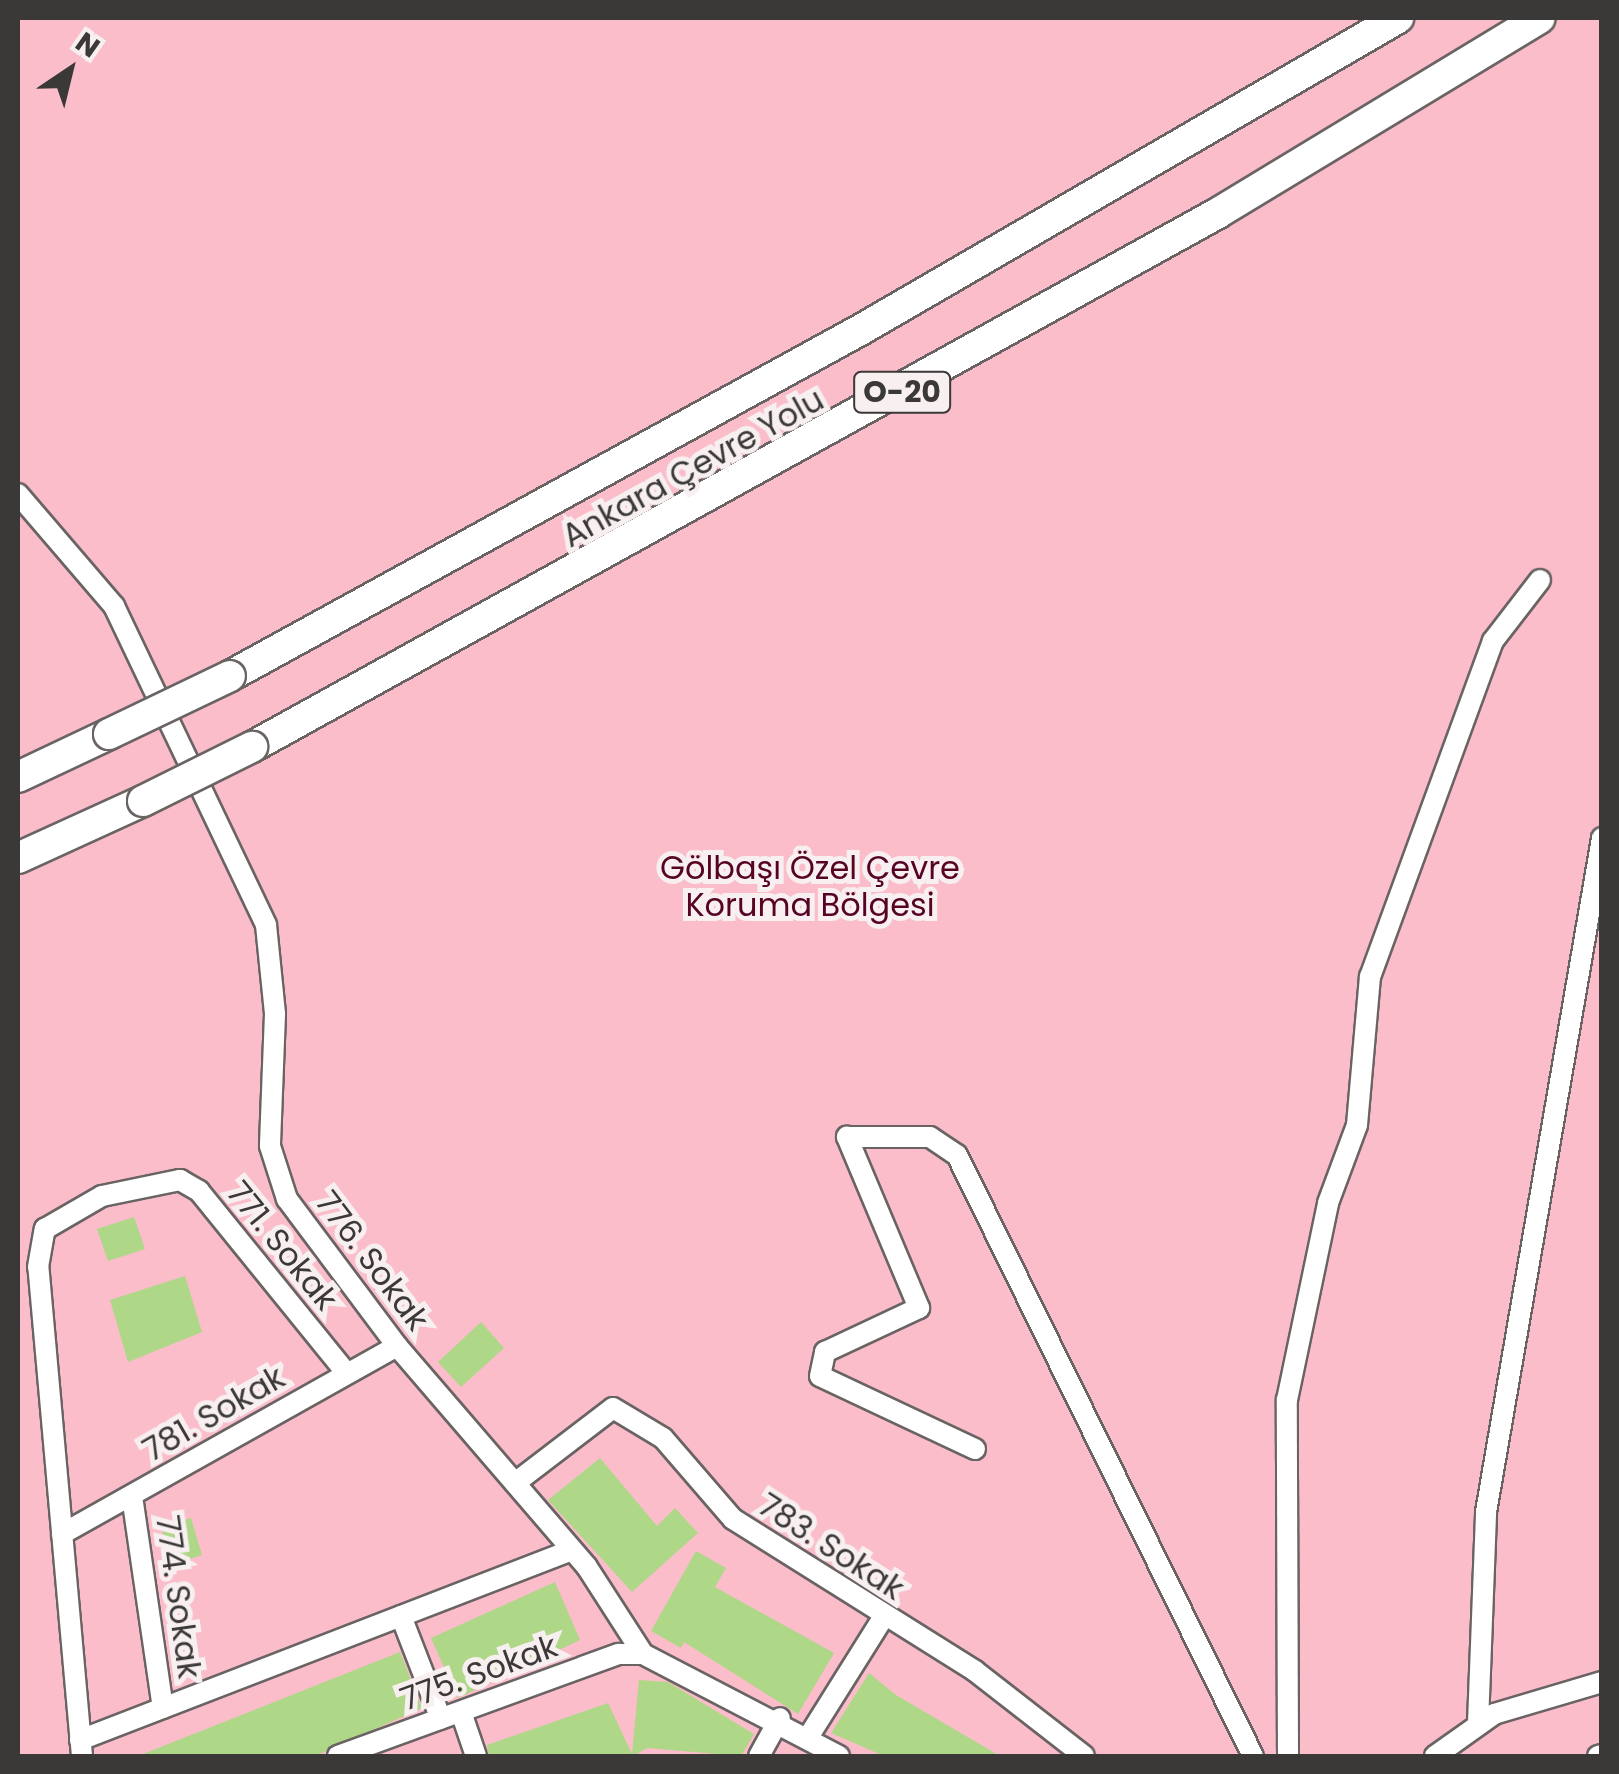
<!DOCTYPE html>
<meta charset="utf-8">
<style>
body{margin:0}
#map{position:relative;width:1619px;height:1774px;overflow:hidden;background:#eae1e3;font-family:Poppins,sans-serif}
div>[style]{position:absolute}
.green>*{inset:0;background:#fabdc9}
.building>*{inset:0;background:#aed787}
.roads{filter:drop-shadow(2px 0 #6a6364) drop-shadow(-2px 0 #6a6364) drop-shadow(0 2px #6a6364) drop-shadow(0 -2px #6a6364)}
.minor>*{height:20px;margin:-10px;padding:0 10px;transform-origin:10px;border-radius:10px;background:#fff}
.highway>*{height:30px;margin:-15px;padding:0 15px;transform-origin:15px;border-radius:15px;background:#fff}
.bridges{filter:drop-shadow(2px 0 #6a6364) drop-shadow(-2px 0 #6a6364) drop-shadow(0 2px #6a6364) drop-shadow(0 -2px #6a6364)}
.highway-bridge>*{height:30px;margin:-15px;padding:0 15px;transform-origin:15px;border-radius:15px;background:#fff}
span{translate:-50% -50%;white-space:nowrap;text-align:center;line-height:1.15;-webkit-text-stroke:10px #f7eff0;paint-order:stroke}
.shield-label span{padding:2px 8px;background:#f7eff0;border:2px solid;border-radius:8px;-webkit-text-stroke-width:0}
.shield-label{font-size:30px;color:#3b3838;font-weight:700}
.street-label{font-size:32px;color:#3b3838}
.park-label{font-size:32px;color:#570324}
.frame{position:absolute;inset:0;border:20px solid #3b3838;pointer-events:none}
.north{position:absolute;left:20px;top:20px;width:100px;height:100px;-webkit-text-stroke:8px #f7eff0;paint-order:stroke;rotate:35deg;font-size:28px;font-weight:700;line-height:40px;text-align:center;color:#3b3838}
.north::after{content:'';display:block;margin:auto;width:35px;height:45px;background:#3b3838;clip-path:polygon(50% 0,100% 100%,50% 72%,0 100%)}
</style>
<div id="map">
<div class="green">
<div style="clip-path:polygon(18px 18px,1601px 18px,1601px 1756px,18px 1756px)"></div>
</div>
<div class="building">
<div style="clip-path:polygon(134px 1217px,145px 1249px,108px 1261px,97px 1229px)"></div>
<div style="clip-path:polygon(185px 1276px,202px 1332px,128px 1362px,110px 1300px)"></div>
<div style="clip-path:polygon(481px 1322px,504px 1348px,461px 1387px,438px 1362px)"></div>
<div style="clip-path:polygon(600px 1458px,657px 1526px,675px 1508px,698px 1533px,632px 1592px,548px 1500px)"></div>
<div style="clip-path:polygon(191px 1518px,202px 1555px,172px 1565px,161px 1527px)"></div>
<div style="clip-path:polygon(696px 1551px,726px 1568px,715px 1587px,834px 1653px,798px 1714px,684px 1642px,681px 1648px,651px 1631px)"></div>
<div style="clip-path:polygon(555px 1582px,580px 1640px,458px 1698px,431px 1638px)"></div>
<div style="clip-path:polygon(400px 1652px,422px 1708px,315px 1756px,138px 1756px)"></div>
<div style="clip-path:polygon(869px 1673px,896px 1695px,1000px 1756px,884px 1756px,831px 1733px)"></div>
<div style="clip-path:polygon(639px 1680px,668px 1682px,754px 1734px,741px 1756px,647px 1748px,633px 1756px,489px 1756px,487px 1745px,608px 1703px,632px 1754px)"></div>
</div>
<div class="roads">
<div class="minor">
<div style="left:18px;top:494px;width:148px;rotate:49.4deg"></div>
<div style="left:114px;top:606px;width:353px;rotate:64.5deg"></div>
<div style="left:266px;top:925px;width:89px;rotate:84.2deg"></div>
<div style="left:275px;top:1014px;width:132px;rotate:92.2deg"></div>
<div style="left:270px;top:1146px;width:56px;rotate:72.2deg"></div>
<div style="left:287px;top:1199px;width:184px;rotate:53.2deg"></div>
<div style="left:397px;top:1346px;width:291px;rotate:49.3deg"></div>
<div style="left:587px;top:1567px;width:103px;rotate:57.2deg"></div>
<div style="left:643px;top:1654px;width:221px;rotate:27.5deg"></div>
<div style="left:975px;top:1449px;width:171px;rotate:-154.8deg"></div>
<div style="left:820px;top:1376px;width:25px;rotate:-78deg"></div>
<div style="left:825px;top:1352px;width:104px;rotate:-25.1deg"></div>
<div style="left:919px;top:1308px;width:186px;rotate:-112.8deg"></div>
<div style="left:847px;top:1137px;width:83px"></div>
<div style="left:930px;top:1137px;width:32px;rotate:34deg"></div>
<div style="left:957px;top:1155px;width:670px;rotate:63.78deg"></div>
<div style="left:515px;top:1483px;width:123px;rotate:-37.4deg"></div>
<div style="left:613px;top:1408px;width:58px;rotate:31deg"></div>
<div style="left:663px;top:1438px;width:107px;rotate:49.2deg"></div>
<div style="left:733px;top:1519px;width:286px;rotate:32.1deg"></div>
<div style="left:975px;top:1671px;width:138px;rotate:37.9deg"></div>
<div style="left:132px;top:1496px;width:214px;rotate:81.7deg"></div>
<div style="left:62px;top:1534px;width:384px;rotate:-29.3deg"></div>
<div style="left:401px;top:1616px;width:110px;rotate:68.8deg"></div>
<div style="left:461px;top:1712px;width:46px;rotate:71.2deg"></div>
<div style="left:1478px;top:1723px;width:211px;rotate:-87.8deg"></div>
<div style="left:1486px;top:1512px;width:684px;rotate:-80.23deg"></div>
<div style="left:807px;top:1739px;width:143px;rotate:-57.9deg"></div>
<div style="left:80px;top:1740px;width:527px;rotate:-21.12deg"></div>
<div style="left:82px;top:1756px;width:491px;rotate:-95.1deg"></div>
<div style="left:38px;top:1267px;width:39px;rotate:-80deg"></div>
<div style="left:45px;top:1229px;width:66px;rotate:-30.1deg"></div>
<div style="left:102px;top:1196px;width:80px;rotate:-11.6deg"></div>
<div style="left:180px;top:1180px;width:22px;rotate:30deg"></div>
<div style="left:199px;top:1191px;width:232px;rotate:51deg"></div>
<div style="left:338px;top:1756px;width:299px;rotate:-20deg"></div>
<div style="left:619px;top:1654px;width:24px"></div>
<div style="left:759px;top:1756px;width:43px;rotate:-61.1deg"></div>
<div style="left:1288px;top:1756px;width:356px;rotate:-90.2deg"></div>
<div style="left:1287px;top:1400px;width:201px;rotate:-78.2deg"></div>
<div style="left:1328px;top:1203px;width:83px;rotate:-69.6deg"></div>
<div style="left:1357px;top:1125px;width:149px;rotate:-85deg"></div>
<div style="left:1370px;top:977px;width:358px;rotate:-69.9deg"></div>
<div style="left:1493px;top:641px;width:77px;rotate:-52.4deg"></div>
<div style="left:1435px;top:1756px;width:72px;rotate:-35.4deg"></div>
<div style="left:1494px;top:1714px;width:113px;rotate:-16.5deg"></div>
<div style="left:1598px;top:1756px;width:4px;rotate:-14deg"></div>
</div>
<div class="highway">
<div style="left:230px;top:676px;width:721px;rotate:-28.77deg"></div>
<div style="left:862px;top:329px;width:620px;rotate:-30.12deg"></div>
<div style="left:252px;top:747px;width:1104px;rotate:-28.93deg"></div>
<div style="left:1218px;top:213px;width:376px;rotate:-31.2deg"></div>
<div style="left:18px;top:777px;width:101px;rotate:-25.3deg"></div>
<div style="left:18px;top:858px;width:137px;rotate:-24.5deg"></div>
</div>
</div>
<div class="bridges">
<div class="highway-bridge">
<div style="left:109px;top:734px;width:134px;rotate:-25.6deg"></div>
<div style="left:143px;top:801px;width:122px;rotate:-26.4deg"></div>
</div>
</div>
<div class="shield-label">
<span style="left:902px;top:392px">O-20</span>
</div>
<div class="street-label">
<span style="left:693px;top:468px;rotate:-29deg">Ankara Çevre Yolu</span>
<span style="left:282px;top:1246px;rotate:51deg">771. Sokak</span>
<span style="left:372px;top:1261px;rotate:53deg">776. Sokak</span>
<span style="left:214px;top:1414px;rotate:-30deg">781. Sokak</span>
<span style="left:831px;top:1547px;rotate:33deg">783. Sokak</span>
<span style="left:178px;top:1597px;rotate:82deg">774. Sokak</span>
<span style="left:479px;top:1673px;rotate:-20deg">775. Sokak</span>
</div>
<div class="park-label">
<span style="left:810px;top:887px">Gölbaşı Özel Çevre<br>Koruma Bölgesi</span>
</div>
<div class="frame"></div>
<div class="north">N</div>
</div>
